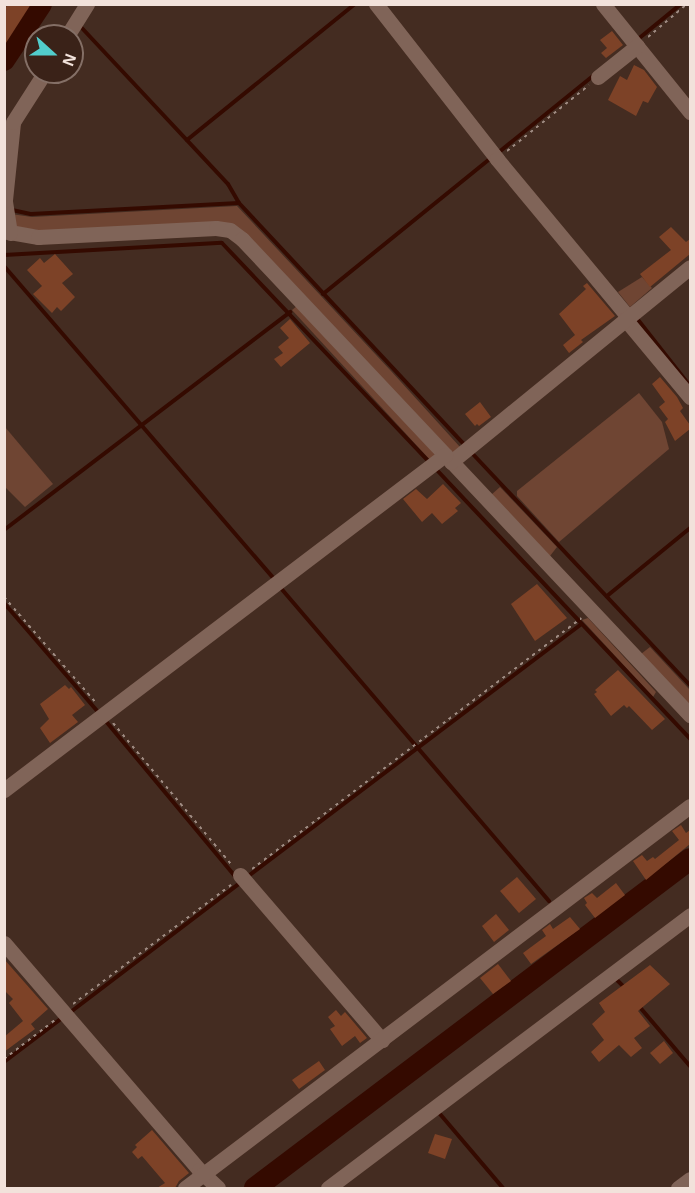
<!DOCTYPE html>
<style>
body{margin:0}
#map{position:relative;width:695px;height:1193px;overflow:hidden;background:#442c21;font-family:Arial,sans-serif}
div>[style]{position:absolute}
.green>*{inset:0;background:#6f4533}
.stream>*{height:4px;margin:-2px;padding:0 2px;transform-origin:2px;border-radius:2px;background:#340a00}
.river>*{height:22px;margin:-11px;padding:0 11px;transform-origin:11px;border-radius:11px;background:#340a00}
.building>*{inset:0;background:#7d4227}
.path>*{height:2px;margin-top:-1px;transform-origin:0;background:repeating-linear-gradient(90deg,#a08c83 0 3px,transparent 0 7.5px)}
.minor>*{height:15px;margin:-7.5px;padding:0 7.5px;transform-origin:7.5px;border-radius:7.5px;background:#806458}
span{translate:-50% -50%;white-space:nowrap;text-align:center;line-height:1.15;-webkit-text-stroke:4.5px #3a2218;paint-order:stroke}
.frame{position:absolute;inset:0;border:6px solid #f2e2db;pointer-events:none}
.north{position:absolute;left:24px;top:24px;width:60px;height:60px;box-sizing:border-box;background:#3a2218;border:2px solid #846f66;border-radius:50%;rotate:111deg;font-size:16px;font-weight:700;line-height:24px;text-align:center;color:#f2e2db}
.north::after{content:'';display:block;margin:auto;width:21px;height:27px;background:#52cdcc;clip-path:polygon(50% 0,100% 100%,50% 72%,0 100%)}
</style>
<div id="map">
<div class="green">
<div style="clip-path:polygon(237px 206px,391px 371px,460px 447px,454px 453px,451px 452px,232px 223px,45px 231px,14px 227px,11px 214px,32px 217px)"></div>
<div style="clip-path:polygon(642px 277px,652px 288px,630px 307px,618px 292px)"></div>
<div style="clip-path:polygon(297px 306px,432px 451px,435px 455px,430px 460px,292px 310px)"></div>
<div style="clip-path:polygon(639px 393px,662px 422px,669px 449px,559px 542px,517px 496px,517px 491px)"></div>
<div style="clip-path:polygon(5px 427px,53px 484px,25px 507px,5px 487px)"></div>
<div style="clip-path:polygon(500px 487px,557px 547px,550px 556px,491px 495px)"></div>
<div style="clip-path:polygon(588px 618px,656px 692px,653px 697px,582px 620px)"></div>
<div style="clip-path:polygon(650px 647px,690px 690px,690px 707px,641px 654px)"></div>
</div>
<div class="stream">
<div style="left:80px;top:26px;width:216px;rotate:46.9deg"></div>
<div style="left:228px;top:184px;width:22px;rotate:60deg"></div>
<div style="left:637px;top:40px;width:57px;rotate:-39.3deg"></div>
<div style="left:187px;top:140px;width:216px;rotate:-39deg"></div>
<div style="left:499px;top:152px;width:122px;rotate:-39deg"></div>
<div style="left:12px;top:210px;width:19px;rotate:12deg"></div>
<div style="left:31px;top:214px;width:208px;rotate:-3deg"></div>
<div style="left:239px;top:203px;width:331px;rotate:47deg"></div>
<div style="left:4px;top:255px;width:218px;rotate:-3.2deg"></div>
<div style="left:222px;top:243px;width:300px;rotate:46.6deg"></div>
<div style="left:4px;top:266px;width:413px;rotate:49.2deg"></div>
<div style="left:323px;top:294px;width:216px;rotate:-39deg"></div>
<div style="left:635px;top:316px;width:89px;rotate:51.8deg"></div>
<div style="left:470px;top:451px;width:321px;rotate:46.8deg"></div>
<div style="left:434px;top:467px;width:374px;rotate:46.7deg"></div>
<div style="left:4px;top:530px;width:360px;rotate:-37.3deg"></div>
<div style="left:279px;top:586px;width:415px;rotate:49.4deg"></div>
<div style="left:607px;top:596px;width:107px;rotate:-39.3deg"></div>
<div style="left:4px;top:603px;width:144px;rotate:49.2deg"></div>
<div style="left:104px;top:719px;width:204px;rotate:50.2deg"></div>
<div style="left:247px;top:877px;width:419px;rotate:-37.1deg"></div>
<div style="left:617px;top:980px;width:10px;rotate:45deg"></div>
<div style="left:638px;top:1005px;width:80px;rotate:49.6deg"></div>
<div style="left:68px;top:1014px;width:218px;rotate:-37.3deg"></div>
<div style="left:4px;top:1062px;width:73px;rotate:-37.2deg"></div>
<div style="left:440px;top:1114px;width:97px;rotate:49.6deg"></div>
</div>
<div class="river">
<div style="left:4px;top:60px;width:67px;rotate:-56.5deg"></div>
<div style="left:255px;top:1188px;width:545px;rotate:-37.1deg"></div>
</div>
<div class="building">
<div style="clip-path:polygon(8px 4px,31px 4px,4px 46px,4px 10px)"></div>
<div style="clip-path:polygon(612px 31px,623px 45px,606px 58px,601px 53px,607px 48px,600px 40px)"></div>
<div style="clip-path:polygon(634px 65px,644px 70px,657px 87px,648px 103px,643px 101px,636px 116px,608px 100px,620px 76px,627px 80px)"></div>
<div style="clip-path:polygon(671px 227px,686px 242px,690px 239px,690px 254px,650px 287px,640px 274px,671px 250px,659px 237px)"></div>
<div style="clip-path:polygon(55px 254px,73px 274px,62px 283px,75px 297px,61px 311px,57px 307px,52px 313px,33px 294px,42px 286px,27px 270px,40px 258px,44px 263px)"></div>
<div style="clip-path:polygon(587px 283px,615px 316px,581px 340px,583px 342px,569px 353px,563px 345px,575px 335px,559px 314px,586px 289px,583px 286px)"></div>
<div style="clip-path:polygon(290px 319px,310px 343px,281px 367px,274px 359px,283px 353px,278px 347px,289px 338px,280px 328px)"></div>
<div style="clip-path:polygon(660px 377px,677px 397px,683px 408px,680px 411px,690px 425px,690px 429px,675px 441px,665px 422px,668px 419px,659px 407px,665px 402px,652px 384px)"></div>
<div style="clip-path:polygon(480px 402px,491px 417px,479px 426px,477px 424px,475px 426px,465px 414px)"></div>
<div style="clip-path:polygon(443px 484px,461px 503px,455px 508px,458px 511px,442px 524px,432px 513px,422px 522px,403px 499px,416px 489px,427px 499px)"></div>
<div style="clip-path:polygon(537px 584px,567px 618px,535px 641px,511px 604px)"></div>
<div style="clip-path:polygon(618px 670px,665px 719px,652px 730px,629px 706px,627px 708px,624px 705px,611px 716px,594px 694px,597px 692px,595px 690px)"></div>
<div style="clip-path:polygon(65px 685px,69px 689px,71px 687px,85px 705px,72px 715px,78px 722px,50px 743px,40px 728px,49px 719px,40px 704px)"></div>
<div style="clip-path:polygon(681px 825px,686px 833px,690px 830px,690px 844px,646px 880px,633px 861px,642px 855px,647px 861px,653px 857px,655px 859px,679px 840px,672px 831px)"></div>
<div style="clip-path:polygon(517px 877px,536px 899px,519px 913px,500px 891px)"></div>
<div style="clip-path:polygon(616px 883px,625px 895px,595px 918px,585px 905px,587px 903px,584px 898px,592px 893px,597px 898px)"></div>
<div style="clip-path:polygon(496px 914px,509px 930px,494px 942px,482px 926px)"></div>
<div style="clip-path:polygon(570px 917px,580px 929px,531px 964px,523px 953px,546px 936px,542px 930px,550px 924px,553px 929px)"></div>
<div style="clip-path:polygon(4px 959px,48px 1009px,31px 1024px,35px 1029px,4px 1052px,4px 1037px,23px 1021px,9px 1003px,13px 999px,4px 990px)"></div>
<div style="clip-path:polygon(498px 964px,511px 981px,493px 994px,480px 978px)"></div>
<div style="clip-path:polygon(650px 965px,670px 984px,638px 1011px,650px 1026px,634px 1038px,642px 1048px,631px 1057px,619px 1045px,599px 1062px,591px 1052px,604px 1040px,592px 1024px,605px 1012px,599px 1003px)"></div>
<div style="clip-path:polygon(336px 1010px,341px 1016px,345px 1012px,367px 1038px,360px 1043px,355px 1036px,342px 1046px,330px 1029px,335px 1026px,328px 1017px)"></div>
<div style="clip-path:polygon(664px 1041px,673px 1053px,660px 1064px,650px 1053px)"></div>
<div style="clip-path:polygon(319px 1061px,325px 1070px,299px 1089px,292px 1080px)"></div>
<div style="clip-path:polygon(152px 1130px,189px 1173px,179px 1181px,175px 1188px,157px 1188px,165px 1183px,142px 1156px,138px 1159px,132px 1152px,137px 1147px,135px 1145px)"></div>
<div style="clip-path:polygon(435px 1134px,452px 1139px,445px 1159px,428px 1153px)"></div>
</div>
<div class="path">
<div style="left:648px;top:37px;width:51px;rotate:-40.2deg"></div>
<div style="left:507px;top:151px;width:105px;rotate:-38.8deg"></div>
<div style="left:4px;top:597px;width:140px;rotate:49deg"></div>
<div style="left:113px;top:723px;width:184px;rotate:50.1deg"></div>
<div style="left:252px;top:869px;width:414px;rotate:-37.3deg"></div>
<div style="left:73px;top:1004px;width:198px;rotate:-37deg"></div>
<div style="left:4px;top:1059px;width:64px;rotate:-37.4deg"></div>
</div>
<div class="minor">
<div style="left:376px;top:4px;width:197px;rotate:52deg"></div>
<div style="left:497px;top:159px;width:205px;rotate:50.3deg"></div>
<div style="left:603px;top:4px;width:139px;rotate:51.1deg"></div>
<div style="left:67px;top:36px;width:38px;rotate:-58deg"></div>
<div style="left:598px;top:77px;width:50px;rotate:-38.5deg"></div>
<div style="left:4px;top:231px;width:35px;rotate:10deg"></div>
<div style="left:38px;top:237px;width:178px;rotate:-2.9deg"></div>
<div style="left:216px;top:228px;width:14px;rotate:8deg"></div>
<div style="left:230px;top:230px;width:15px;rotate:37deg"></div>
<div style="left:242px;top:239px;width:654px;rotate:46.74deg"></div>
<div style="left:10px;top:233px;width:33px;rotate:-99deg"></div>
<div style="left:5px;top:200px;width:78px;rotate:-84.1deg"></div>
<div style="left:13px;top:122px;width:59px;rotate:-57.4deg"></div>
<div style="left:625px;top:319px;width:102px;rotate:50.2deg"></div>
<div style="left:451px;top:462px;width:308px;rotate:-39.2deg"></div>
<div style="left:4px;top:790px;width:554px;rotate:-37.22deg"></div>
<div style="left:240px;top:875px;width:218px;rotate:49.3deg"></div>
<div style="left:4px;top:943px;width:299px;rotate:49.3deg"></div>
<div style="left:199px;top:1170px;width:26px;rotate:43deg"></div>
<div style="left:185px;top:1188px;width:633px;rotate:-37.11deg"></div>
<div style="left:328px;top:1188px;width:453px;rotate:-37deg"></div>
<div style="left:678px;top:1188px;width:15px;rotate:-37deg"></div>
</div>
<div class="frame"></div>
<div class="north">N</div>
</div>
